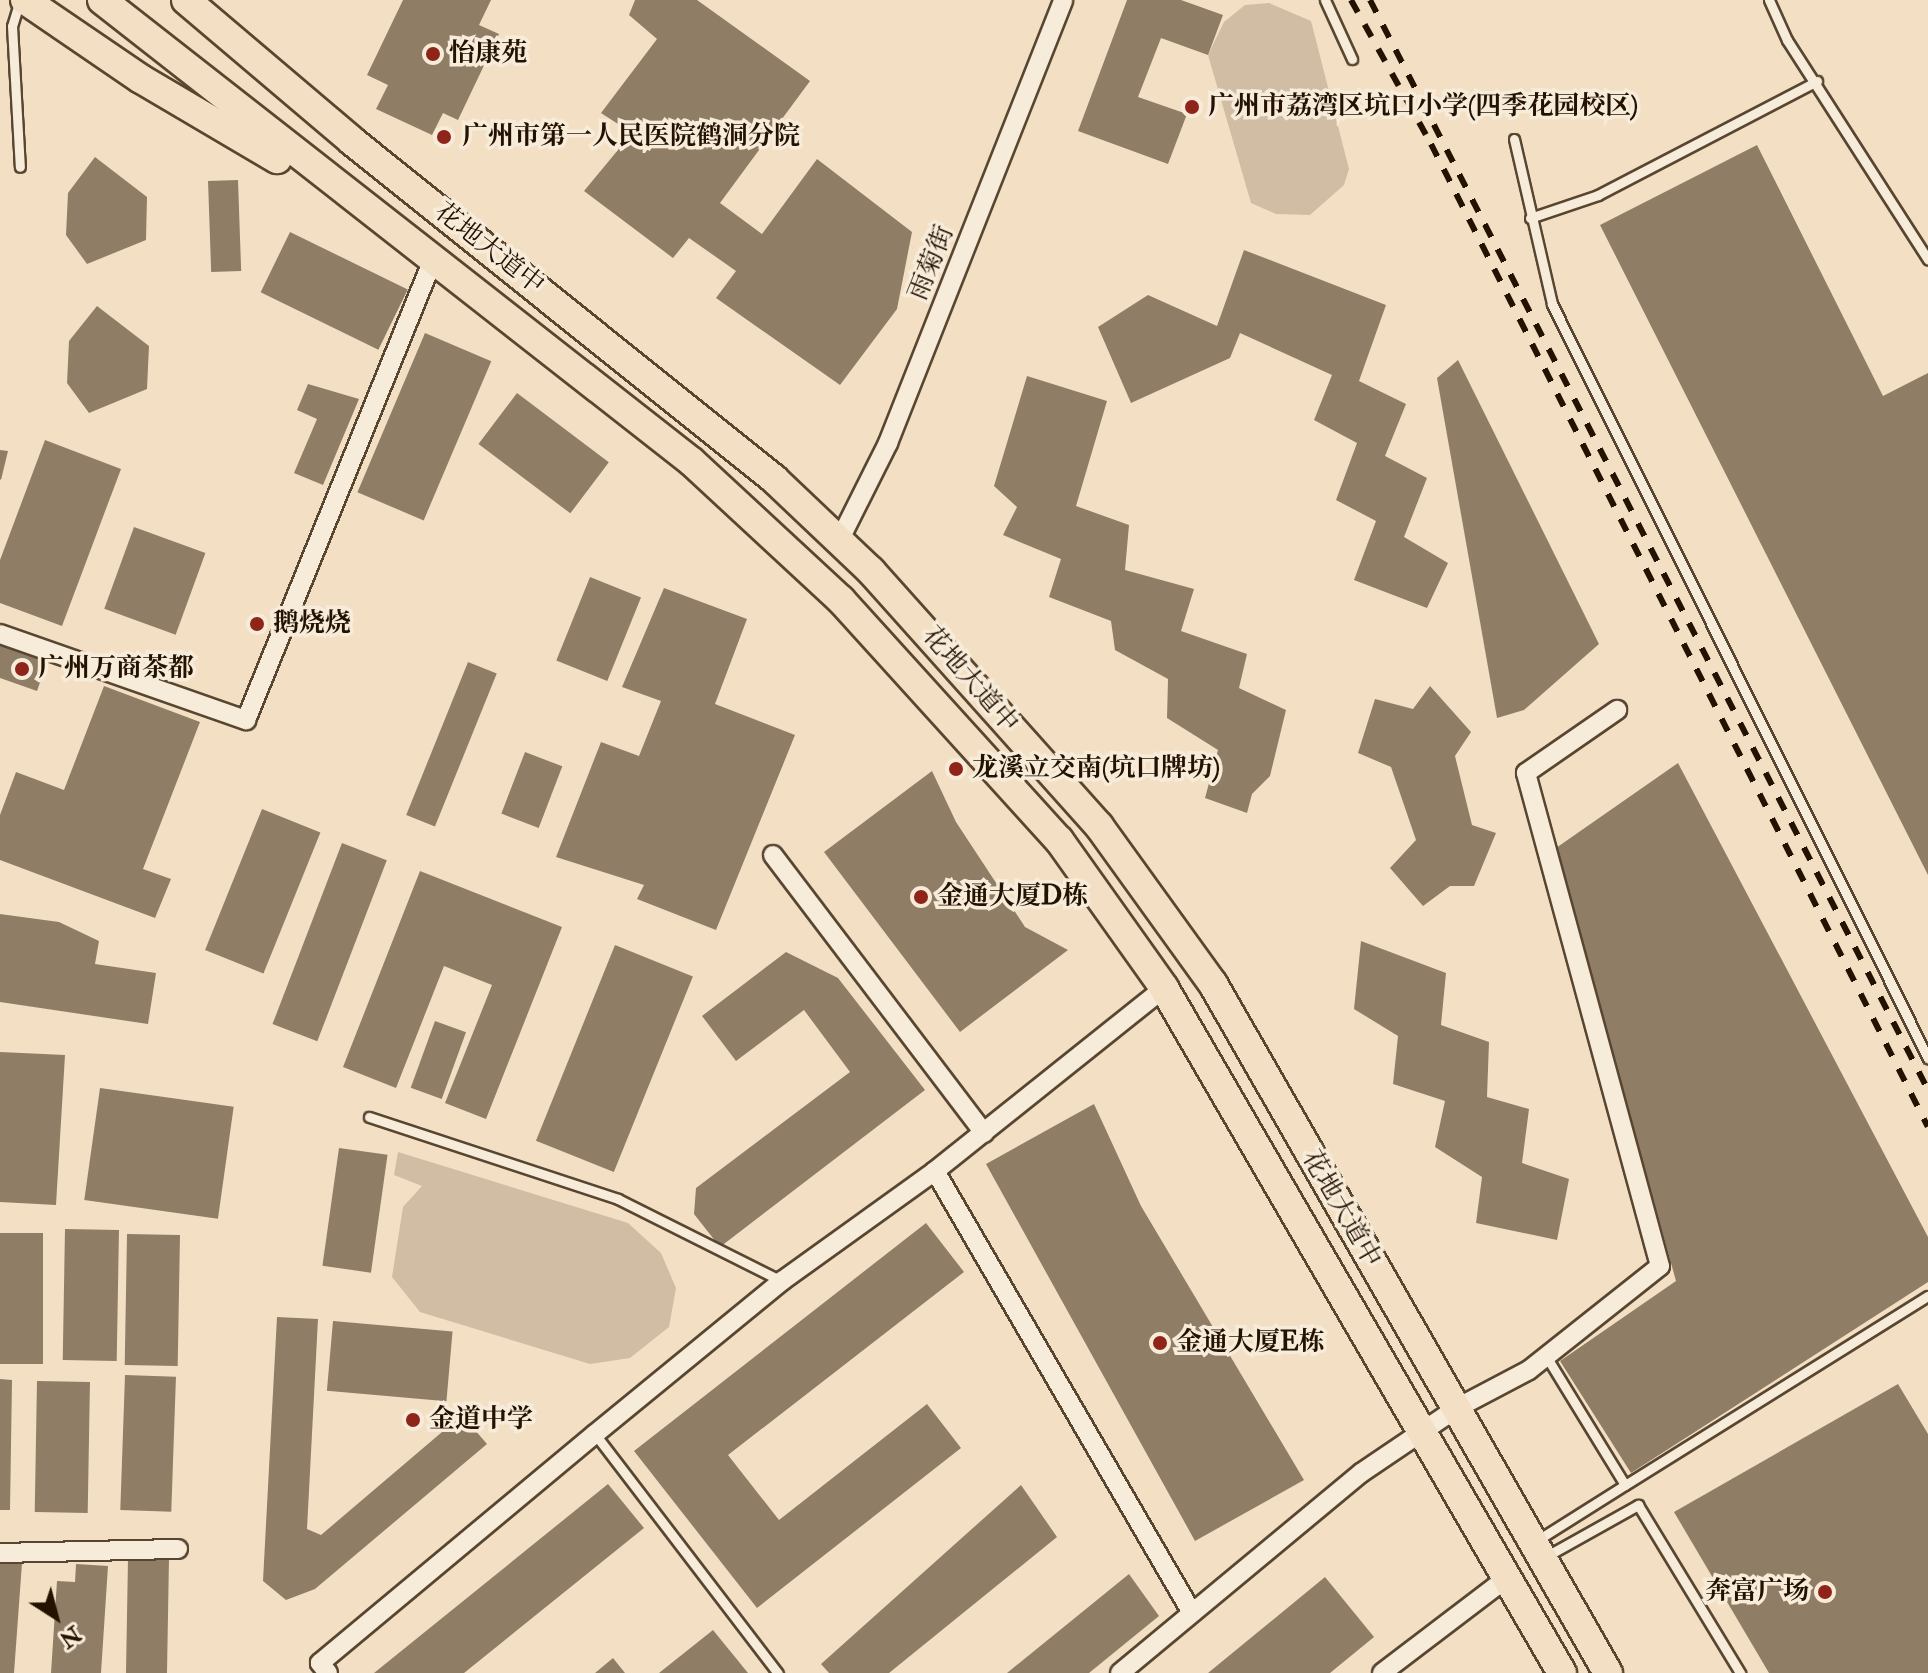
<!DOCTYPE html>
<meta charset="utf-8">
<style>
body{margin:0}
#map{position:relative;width:1928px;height:1673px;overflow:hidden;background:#f3e0c4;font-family:"IM FELL Double Pica","Noto Serif SC",serif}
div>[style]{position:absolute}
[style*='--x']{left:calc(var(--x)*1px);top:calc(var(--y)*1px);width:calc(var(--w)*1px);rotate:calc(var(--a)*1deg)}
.green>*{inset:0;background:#d0bda3}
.building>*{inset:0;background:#907d66;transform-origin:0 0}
.roads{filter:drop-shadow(2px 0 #584631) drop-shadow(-2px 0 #584631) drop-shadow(0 2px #584631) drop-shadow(0 -2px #584631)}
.service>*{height:9px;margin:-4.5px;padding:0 4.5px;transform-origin:4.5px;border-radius:4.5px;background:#f7ebd9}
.minor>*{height:18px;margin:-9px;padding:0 9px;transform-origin:9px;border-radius:9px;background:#f7ebd9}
.primary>*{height:28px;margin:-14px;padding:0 14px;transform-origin:14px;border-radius:14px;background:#f3e0c4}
.rail>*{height:6px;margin-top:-3px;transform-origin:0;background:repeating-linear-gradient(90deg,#241200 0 14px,transparent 0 28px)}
.dots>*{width:22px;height:22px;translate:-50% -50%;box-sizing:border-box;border:4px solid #f7ebd9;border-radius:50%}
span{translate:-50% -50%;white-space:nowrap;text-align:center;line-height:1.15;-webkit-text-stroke:7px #f7ebd9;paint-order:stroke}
.poi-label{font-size:26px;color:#241200;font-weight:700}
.left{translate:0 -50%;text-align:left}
.right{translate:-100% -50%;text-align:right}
.street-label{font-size:26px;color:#241200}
.north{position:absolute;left:16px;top:1577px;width:80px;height:80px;-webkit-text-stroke:6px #f7ebd9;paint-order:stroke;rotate:144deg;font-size:22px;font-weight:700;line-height:32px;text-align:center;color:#241200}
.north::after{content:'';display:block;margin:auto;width:28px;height:36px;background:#241200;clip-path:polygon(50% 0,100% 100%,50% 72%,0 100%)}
</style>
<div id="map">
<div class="green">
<i style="clip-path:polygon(1269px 3px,1311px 21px,1349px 169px,1344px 185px,1310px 215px,1276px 214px,1251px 203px,1208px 55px,1224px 22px,1245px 5px)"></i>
<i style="clip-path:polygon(398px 1152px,628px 1223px,661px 1253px,676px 1288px,669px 1327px,630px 1358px,590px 1364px,420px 1312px,392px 1277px,403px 1207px,422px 1186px,394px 1175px)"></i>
</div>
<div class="building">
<i style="clip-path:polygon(403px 0,491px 0,479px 25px,499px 34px,458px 120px,443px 113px,432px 135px,376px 109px,388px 85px,367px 75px)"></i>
<i style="clip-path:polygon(635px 0,697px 0,810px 81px,720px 203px,762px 234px,817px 159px,912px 232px,897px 309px,840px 385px,716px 298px,736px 271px,689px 238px,673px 258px,584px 191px,632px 133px,601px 113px,657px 39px,629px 15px)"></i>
<i style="clip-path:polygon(1127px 0,1181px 0,1223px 15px,1208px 55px,1161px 38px,1138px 97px,1187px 114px,1168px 164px,1078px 131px)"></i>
<i style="clip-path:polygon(1757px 145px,1883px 396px,1928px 373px,1928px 875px,1600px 225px)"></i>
<i style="clip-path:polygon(95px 157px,147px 197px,146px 240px,87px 264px,66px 235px,68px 193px)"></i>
<i style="left:238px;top:180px;width:91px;height:30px;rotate:88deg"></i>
<i style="left:290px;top:232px;width:131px;height:67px;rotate:26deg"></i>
<i style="clip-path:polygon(1244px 250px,1386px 305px,1359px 381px,1406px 404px,1385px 456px,1427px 478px,1404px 537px,1448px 563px,1427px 608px,1354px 580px,1376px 521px,1336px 500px,1357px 443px,1314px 420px,1332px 375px,1240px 333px,1230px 358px,1131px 403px,1098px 327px,1148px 295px,1217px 326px)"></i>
<i style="clip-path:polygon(97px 306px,149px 346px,147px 389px,89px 413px,67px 383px,69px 341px)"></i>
<i style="left:425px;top:333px;width:72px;height:173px;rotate:23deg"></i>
<i style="clip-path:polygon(1458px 360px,1599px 644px,1524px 710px,1497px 718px,1437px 378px)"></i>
<i style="clip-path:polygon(1027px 376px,1107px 401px,1076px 506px,1129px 525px,1125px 570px,1194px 589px,1181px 631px,1247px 654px,1239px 688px,1286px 710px,1270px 776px,1252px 794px,1247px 813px,1205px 798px,1218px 750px,1167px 718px,1168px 679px,1115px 650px,1111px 621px,1049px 597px,1061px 559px,1003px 535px,1017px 507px,994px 486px)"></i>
<i style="clip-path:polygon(308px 384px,359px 399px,323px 485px,294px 473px,317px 419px,297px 410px)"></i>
<i style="left:517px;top:393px;width:115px;height:64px;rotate:37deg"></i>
<i style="clip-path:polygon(45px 440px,121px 469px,62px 626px,0 603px,0 560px)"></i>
<i style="clip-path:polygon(0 450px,8px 451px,1px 480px,0 479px)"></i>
<i style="left:134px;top:527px;width:76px;height:87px;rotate:20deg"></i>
<i style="left:590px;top:577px;width:55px;height:90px;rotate:22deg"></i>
<i style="clip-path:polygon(664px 588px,747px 619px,715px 704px,795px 735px,716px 930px,637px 899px,644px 885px,556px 857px,601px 742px,639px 756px,661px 701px,622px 687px)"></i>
<i style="clip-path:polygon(0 642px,48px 659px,37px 691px,0 678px)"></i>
<i style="left:468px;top:662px;width:31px;height:165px;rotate:22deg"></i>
<i style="clip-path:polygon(104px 686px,200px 722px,143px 869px,171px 879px,155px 918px,0 860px,0 815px,16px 772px,64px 790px)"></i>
<i style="clip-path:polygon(1430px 686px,1471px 732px,1455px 756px,1472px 825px,1496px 833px,1474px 886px,1450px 886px,1423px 906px,1390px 868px,1416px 840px,1391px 767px,1358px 753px,1375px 699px,1413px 709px)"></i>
<i style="left:525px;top:752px;width:40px;height:66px;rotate:21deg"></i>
<i style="clip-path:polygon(1678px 763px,1928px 1237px,1928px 1282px,1631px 1473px,1560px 1361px,1676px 1281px,1556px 848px)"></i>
<i style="clip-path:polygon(932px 771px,956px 822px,1025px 927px,1068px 950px,960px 1032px,824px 852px)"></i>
<i style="left:262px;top:809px;width:63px;height:152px;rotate:22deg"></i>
<i style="left:342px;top:843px;width:48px;height:194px;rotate:21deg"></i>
<i style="clip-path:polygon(420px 871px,562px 927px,486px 1119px,445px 1103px,492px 985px,444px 966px,396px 1088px,343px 1067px)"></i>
<i style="clip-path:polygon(0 914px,59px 922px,99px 941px,95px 964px,156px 973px,148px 1024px,0 1002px)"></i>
<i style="clip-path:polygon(1361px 941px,1446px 973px,1441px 1025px,1489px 1042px,1487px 1097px,1529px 1109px,1522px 1163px,1569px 1179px,1557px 1240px,1476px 1223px,1482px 1177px,1435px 1147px,1445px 1101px,1393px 1084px,1398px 1036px,1354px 1009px)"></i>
<i style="left:615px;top:945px;width:84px;height:211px;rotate:22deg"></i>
<i style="clip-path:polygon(786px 952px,838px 978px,925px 1090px,720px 1247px,694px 1214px,696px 1188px,850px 1072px,804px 1010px,736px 1061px,702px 1016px)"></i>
<i style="left:435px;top:1021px;width:33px;height:71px;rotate:20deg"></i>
<i style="clip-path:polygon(0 1052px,65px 1055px,56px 1205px,0 1202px)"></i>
<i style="left:100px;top:1088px;width:135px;height:113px;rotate:8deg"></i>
<i style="clip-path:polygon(1094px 1104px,1141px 1206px,1304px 1480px,1195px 1541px,986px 1164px)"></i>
<i style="left:339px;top:1148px;width:49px;height:119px;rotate:8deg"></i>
<i style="clip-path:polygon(926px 1223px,964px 1272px,728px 1455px,779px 1520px,927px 1404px,961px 1448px,757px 1608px,634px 1451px)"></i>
<i style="left:65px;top:1229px;width:54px;height:131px;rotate:1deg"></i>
<i style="left:0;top:1233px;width:43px;height:131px"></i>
<i style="left:127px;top:1234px;width:53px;height:131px;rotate:1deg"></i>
<i style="clip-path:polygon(277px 1317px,318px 1319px,307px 1529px,321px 1535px,462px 1415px,487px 1444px,315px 1589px,286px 1600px,263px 1581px)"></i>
<i style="left:333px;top:1321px;width:120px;height:70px;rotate:5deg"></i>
<i style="left:125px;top:1375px;width:51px;height:135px;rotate:2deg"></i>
<i style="clip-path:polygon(0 1379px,12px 1380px,10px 1510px,0 1510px)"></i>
<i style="left:37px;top:1381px;width:53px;height:131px;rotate:1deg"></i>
<i style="clip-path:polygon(1898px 1384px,1928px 1434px,1928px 1673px,1769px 1673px,1674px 1512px)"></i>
<i style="clip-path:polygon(608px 1484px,644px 1528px,464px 1673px,374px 1673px)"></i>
<i style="clip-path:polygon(1021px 1485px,1057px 1537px,889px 1673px,829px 1673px,821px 1664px)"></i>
<i style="left:128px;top:1558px;width:41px;height:115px;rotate:1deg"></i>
<i style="clip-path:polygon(0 1562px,22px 1563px,14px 1673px,0 1673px)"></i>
<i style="clip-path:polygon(76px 1564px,108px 1566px,101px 1673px,51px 1673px,57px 1581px,75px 1582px)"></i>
<i style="clip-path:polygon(1129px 1574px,1159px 1616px,1089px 1673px,1007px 1673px)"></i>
<i style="clip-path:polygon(1325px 1577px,1374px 1637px,1330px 1673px,1208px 1673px)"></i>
<i style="clip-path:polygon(713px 1630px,748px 1673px,659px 1673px)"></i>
<i style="clip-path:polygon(613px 1658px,625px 1673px,595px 1673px)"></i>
</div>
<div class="roads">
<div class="service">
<i style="--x:20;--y:0;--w:27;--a:107"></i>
<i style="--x:12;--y:26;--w:141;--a:86.8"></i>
<i style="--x:1325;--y:0;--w:65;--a:65.4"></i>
<i style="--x:1769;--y:0;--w:44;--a:65.8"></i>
<i style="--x:1787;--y:40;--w:261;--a:57.3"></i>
<i style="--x:1514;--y:139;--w:169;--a:77"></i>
<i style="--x:1552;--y:304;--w:843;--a:63.5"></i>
<i style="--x:1530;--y:218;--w:72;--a:-18.7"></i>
<i style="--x:1598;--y:195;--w:247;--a:-27.5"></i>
<i style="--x:369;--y:1117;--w:262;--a:18.2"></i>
<i style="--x:618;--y:1199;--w:183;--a:26.6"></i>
<i style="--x:1546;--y:1356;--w:151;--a:58.5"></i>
<i style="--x:1625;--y:1485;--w:357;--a:-32"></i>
<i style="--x:595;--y:1434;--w:301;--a:52.6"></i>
<i style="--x:1536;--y:1541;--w:105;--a:-32.2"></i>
<i style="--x:1545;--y:1557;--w:107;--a:-29.2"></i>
<i style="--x:1638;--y:1505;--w:197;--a:58.7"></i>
</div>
<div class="minor">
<i style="--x:839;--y:541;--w:110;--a:-63.4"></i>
<i style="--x:888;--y:443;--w:476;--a:-68.4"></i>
<i style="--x:0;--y:634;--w:261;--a:19.3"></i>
<i style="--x:246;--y:720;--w:495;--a:-67.9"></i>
<i style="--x:773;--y:855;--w:349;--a:52.8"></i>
<i style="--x:935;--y:1171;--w:511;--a:59.82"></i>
<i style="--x:0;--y:1553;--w:178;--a:-1.3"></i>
<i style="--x:328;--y:1673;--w:13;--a:-129"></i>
<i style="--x:320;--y:1663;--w:358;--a:-39.8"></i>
<i style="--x:595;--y:1434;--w:242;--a:-39.3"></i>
<i style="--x:782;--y:1281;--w:188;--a:-35.7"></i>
<i style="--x:935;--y:1171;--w:293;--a:-38.6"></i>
<i style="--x:1120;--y:1673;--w:313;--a:-39.7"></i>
<i style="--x:1361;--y:1473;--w:116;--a:-34.1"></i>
<i style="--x:1457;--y:1408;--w:81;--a:-27.8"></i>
<i style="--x:1529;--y:1370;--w:167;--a:-38.4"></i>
<i style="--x:1660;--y:1266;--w:511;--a:-105.21"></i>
<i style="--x:1526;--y:773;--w:111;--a:-34.7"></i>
<i style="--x:1382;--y:1673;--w:158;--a:-37.3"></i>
</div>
<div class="primary">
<i style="--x:25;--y:0;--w:140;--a:34.3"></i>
<i style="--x:141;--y:79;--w:158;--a:30.5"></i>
<i style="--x:102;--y:0;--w:749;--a:38.06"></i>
<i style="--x:692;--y:462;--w:203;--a:42.8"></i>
<i style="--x:841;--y:600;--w:324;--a:47.8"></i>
<i style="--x:1059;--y:840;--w:181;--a:54.6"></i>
<i style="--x:1164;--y:988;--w:792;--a:59.84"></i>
<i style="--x:186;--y:0;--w:218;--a:40.3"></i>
<i style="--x:352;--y:141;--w:541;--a:38.69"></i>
<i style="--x:774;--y:479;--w:134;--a:43.5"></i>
<i style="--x:871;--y:571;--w:342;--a:48.2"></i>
<i style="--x:1099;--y:826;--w:195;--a:54.2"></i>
<i style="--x:1213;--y:984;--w:794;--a:60.17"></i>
</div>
</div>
<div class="rail">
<i style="--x:1351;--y:0;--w:165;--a:60.9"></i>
<i style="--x:1431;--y:144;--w:1101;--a:63.18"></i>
<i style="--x:1370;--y:0;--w:1225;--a:62.89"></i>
</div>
<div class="dots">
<i style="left:433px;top:54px;background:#8f2418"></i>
<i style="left:1192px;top:107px;background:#8f2418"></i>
<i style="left:444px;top:137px;background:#8f2418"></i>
<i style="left:257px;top:624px;background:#8f2418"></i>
<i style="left:22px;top:669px;background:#8f2418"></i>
<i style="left:956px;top:769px;background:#8f2418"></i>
<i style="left:921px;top:897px;background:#8f2418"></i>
<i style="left:1160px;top:1343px;background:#8f2418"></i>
<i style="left:413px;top:1420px;background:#8f2418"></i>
<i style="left:1825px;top:1592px;background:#8f2418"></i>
</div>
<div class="poi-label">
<span class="left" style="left:449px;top:54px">怡康苑</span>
<span class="left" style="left:1208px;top:107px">广州市荔湾区坑口小学(四季花园校区)</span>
<span class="left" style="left:462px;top:137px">广州市第一人民医院鹤洞分院</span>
<span class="left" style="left:273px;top:624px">鹅烧烧</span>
<span class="left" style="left:38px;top:669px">广州万商茶都</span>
<span class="left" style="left:972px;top:769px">龙溪立交南(坑口牌坊)</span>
<span class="left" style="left:937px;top:897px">金通大厦D栋</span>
<span class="left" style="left:1176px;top:1343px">金通大厦E栋</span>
<span class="left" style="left:429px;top:1420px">金道中学</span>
<span class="right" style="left:1809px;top:1592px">奔富广场</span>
</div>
<div class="street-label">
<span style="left:489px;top:249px;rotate:38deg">花地大道中</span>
<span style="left:932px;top:263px;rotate:-68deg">雨菊街</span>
<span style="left:970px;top:680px;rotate:49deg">花地大道中</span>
<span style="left:1341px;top:1209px;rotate:60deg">花地大道中</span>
</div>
<div class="north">N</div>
</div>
